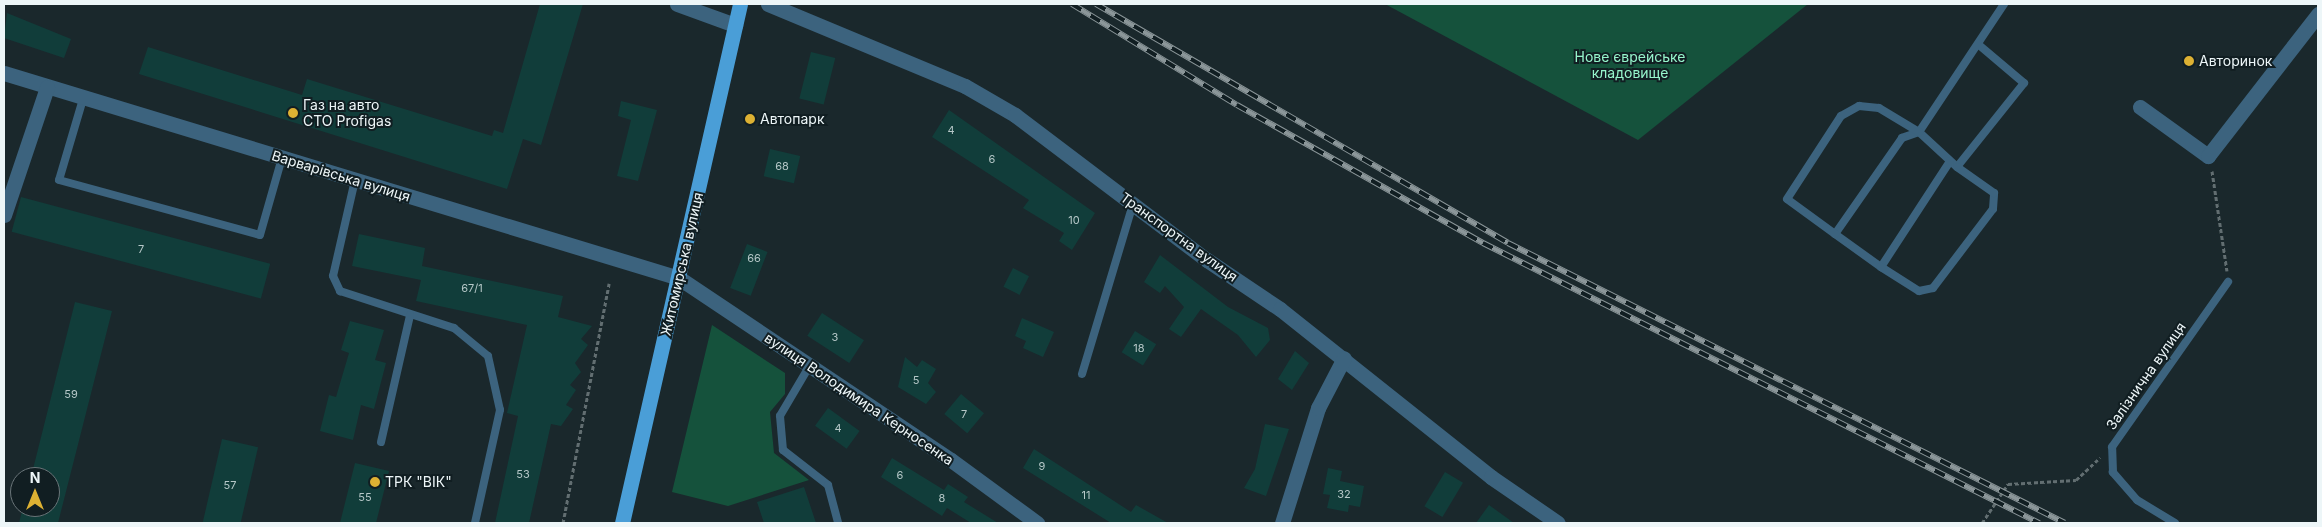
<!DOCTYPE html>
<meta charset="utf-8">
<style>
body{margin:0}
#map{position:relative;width:2322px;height:527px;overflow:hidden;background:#1a282c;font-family:Inter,sans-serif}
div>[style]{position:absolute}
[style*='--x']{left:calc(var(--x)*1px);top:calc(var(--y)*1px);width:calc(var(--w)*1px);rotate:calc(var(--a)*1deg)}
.green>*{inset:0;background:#15523c}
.building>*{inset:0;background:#113d3a;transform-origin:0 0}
.path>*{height:3px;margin-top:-1.5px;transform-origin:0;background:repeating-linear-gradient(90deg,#626e71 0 4px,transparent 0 6.5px)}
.lane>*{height:8px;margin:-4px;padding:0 4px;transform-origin:4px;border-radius:4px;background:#3c637e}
.street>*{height:15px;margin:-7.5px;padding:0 7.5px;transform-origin:7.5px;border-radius:7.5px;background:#3c637e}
.primary>*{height:15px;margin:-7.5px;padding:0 7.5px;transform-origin:7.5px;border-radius:7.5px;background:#4a9ed7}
.rail>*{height:5.5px;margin-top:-2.75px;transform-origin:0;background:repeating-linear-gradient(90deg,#111e22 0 11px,#8b9699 0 22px);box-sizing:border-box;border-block:1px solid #8b9699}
.dots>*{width:14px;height:14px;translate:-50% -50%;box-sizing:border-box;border:2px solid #111e22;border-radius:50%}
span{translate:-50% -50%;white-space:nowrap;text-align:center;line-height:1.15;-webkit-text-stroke:4px #111e22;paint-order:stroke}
.number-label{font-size:11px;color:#b6c8c8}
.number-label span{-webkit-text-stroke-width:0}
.park-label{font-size:14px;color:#96f5cc}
.poi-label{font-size:14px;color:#edf6f8}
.left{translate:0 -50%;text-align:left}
.street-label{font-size:14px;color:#edf6f8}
.frame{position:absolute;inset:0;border:5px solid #edf6f8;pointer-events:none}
.north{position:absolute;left:10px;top:467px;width:50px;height:50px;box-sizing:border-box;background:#111e22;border:1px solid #697478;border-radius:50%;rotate:0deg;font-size:14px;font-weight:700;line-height:20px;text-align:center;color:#edf6f8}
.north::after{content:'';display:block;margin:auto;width:18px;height:22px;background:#ddb133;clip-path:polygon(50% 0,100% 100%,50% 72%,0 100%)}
</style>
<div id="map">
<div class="green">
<i style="clip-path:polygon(1385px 4px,1808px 4px,1638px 140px)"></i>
<i style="clip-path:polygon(712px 325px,785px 373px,785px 394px,770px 412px,774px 453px,809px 480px,728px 506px,672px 492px)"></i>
</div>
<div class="building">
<i style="clip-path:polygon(540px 4px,583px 4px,541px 145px,523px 139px,507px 189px,139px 74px,148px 47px,302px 95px,307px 79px,492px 136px,494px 130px,503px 133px)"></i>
<i style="clip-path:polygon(7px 13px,71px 39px,64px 58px,4px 38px)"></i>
<i style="left:811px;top:52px;width:25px;height:48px;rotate:14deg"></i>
<i style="clip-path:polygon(621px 101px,657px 110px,638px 181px,617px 176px,631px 120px,618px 116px)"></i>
<i style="clip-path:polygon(949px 110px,1095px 213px,1072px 250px,1059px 241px,1064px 233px,1023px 208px,1029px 200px,932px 137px)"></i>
<i style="left:770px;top:149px;width:31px;height:28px;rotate:13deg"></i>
<i style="left:21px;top:197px;width:258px;height:36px;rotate:15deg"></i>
<i style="clip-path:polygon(359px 234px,425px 248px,422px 266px,563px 296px,558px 317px,592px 326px,581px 339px,588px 345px,575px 363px,581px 372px,570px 385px,576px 390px,566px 405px,573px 409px,561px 426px,551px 424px,529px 523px,495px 523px,518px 416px,507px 413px,527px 325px,416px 301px,421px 280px,352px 266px)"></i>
<i style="left:747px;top:244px;width:22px;height:47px;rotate:21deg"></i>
<i style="clip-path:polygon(1160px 255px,1228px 307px,1268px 328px,1270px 340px,1256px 357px,1238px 335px,1201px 309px,1181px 337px,1169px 329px,1184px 307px,1165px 286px,1160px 293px,1144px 282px)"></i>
<i style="left:1013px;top:268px;width:18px;height:21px;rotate:27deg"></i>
<i style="clip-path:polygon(75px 302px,112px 311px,58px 523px,19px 523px,23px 507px,50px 507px,50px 477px,31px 477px)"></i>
<i style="left:822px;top:313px;width:50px;height:27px;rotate:33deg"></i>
<i style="clip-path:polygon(1022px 318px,1054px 332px,1043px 357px,1023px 348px,1026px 341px,1015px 336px)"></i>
<i style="clip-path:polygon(350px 321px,384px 330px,375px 360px,386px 363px,374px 409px,361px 405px,353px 440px,320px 431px,329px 395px,336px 397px,349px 353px,341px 350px)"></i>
<i style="left:1135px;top:331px;width:25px;height:25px;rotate:32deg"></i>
<i style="clip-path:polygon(1295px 351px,1309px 363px,1292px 390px,1278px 379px)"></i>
<i style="clip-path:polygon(905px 357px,917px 367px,922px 360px,936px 369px,928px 383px,936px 392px,926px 404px,898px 387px)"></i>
<i style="left:961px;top:394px;width:30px;height:26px;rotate:40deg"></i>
<i style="left:828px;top:408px;width:39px;height:22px;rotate:36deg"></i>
<i style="clip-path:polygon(1265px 424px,1289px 429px,1266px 496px,1244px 488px,1255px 469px)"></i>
<i style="left:222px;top:439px;width:37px;height:86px;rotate:13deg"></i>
<i style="clip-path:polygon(1034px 449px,1131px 512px,1136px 505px,1168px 523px,1111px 523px,1023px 468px)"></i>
<i style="clip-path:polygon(892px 458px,944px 490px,948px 484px,968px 497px,964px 502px,998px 523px,971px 523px,947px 508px,942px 516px,881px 477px)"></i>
<i style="clip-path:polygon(355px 463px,389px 471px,376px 523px,340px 523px)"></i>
<i style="clip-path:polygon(1328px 468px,1342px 471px,1340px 481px,1364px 486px,1360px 507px,1349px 505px,1348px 512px,1327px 508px,1330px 495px,1323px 494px)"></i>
<i style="left:1445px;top:472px;width:21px;height:40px;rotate:31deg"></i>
<i style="clip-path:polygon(804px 487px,816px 523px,764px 523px,757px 502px)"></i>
<i style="clip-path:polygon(1489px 505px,1514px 523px,1476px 523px)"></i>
</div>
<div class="path">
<i style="--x:2212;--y:171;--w:101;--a:81.5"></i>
<i style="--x:563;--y:523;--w:244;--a:-79.1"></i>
<i style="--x:1982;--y:523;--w:47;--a:-56.3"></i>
<i style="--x:2008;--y:484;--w:68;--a:-3.4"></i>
<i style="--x:2076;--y:480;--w:33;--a:-43"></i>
</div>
<div class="lane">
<i style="--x:1979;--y:45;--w:59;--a:40.2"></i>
<i style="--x:2024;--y:83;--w:107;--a:128.6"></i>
<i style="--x:1957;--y:167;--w:52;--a:-137.4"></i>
<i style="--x:1919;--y:132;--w:154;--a:-56.4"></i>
<i style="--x:83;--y:99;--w:84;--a:106.5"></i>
<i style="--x:59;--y:180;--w:208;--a:15.3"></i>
<i style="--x:260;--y:235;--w:80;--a:-74.1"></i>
<i style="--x:1919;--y:132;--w:18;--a:161"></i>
<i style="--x:1902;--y:138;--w:117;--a:124.9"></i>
<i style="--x:1835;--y:234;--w:57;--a:35.7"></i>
<i style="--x:1881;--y:267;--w:126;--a:-56.9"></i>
<i style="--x:355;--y:180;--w:98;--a:102.9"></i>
<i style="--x:333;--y:276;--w:17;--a:65"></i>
<i style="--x:340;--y:291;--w:120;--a:18"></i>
<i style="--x:454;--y:328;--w:44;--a:39.5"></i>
<i style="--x:488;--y:356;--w:55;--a:77.5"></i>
<i style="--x:500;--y:410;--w:116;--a:102.5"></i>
<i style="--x:1835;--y:234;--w:59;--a:-143.9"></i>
<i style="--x:1787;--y:199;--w:99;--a:-57"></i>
<i style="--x:1841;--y:116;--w:21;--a:-29"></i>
<i style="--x:1859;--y:106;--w:20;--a:6"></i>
<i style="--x:1879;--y:108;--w:47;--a:31"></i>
<i style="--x:1881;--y:267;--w:45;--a:32.3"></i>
<i style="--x:1919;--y:291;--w:14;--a:-12"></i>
<i style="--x:1933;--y:288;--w:99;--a:-52.8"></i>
<i style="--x:1993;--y:209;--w:16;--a:-86"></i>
<i style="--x:1994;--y:193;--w:45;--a:-144.9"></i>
<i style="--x:810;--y:365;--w:59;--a:120.5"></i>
<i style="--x:780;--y:416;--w:34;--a:85"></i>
<i style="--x:783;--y:450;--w:57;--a:37.9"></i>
<i style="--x:828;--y:485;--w:39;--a:75"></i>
<i style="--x:1082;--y:374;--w:177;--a:-73.3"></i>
<i style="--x:381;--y:442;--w:130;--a:-77.1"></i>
<i style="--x:2175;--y:523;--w:44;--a:-148.8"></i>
<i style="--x:2137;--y:500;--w:37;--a:-131"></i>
<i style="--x:2113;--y:472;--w:25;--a:-92"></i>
<i style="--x:2112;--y:447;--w:202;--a:-54.9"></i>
</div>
<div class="street">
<i style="--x:677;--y:4;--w:62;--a:19.9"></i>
<i style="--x:768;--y:4;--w:213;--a:22.6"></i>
<i style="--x:965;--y:86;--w:58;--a:30.1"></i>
<i style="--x:1015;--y:115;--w:241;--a:37.1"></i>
<i style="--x:1207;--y:260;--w:88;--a:33.9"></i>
<i style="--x:1280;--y:309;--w:270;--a:38.5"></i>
<i style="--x:1491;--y:477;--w:81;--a:34.5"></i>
<i style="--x:4;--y:73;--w:705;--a:16.89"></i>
<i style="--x:679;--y:278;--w:327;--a:33.8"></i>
<i style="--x:951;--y:460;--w:107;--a:36.2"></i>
<i style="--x:2140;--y:107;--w:84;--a:35.8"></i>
<i style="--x:2208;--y:156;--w:180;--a:-52.2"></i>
<i style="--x:4;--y:215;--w:135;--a:-71.4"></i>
<i style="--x:1282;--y:523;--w:121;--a:-72.6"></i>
<i style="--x:1318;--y:408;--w:56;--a:-62.5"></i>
</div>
<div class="primary">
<i style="--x:622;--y:523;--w:532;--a:-77.19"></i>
</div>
<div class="rail">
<i style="--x:1072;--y:4;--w:193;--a:31.5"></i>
<i style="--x:1237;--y:105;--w:282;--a:29.3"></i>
<i style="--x:1483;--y:243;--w:623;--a:26.73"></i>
<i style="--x:1096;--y:4;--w:476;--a:30.1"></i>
<i style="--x:1508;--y:243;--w:623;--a:26.69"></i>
</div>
<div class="dots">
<i style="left:2189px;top:61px;background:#ddb133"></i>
<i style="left:293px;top:113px;background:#ddb133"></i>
<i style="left:750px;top:119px;background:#ddb133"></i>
<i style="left:375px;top:482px;background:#ddb133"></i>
</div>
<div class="number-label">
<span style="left:951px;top:130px">4</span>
<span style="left:992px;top:159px">6</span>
<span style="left:782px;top:166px">68</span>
<span style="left:1074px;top:220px">10</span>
<span style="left:141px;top:249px">7</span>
<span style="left:754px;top:258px">66</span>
<span style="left:472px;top:288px">67/1</span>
<span style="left:835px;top:337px">3</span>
<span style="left:1139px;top:348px">18</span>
<span style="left:916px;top:380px">5</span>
<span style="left:71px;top:394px">59</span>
<span style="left:964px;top:414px">7</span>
<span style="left:838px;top:428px">4</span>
<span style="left:1042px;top:466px">9</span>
<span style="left:523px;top:474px">53</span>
<span style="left:900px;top:475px">6</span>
<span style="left:230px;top:485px">57</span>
<span style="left:1344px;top:494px">32</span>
<span style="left:1086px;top:495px">11</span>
<span style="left:365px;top:497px">55</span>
<span style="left:942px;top:498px">8</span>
</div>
<div class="park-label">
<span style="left:1630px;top:65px">Нове єврейське<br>кладовище</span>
</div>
<div class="poi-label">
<span class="left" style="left:2199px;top:61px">Авторинок</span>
<span class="left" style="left:303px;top:113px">Газ на авто<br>СТО Profigas</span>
<span class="left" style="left:760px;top:119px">Автопарк</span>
<span class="left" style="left:385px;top:482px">ТРК "ВІК"</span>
</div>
<div class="street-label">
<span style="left:341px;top:176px;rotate:17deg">Варварівська вулиця</span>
<span style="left:1179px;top:237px;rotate:36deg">Транспортна вулиця</span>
<span style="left:682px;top:264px;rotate:-77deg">Житомирська вулиця</span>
<span style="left:2146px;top:376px;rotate:-55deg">Залізнична вулиця</span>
<span style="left:859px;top:399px;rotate:34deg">вулиця Володимира Керносенка</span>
</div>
<div class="frame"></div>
<div class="north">N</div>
</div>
